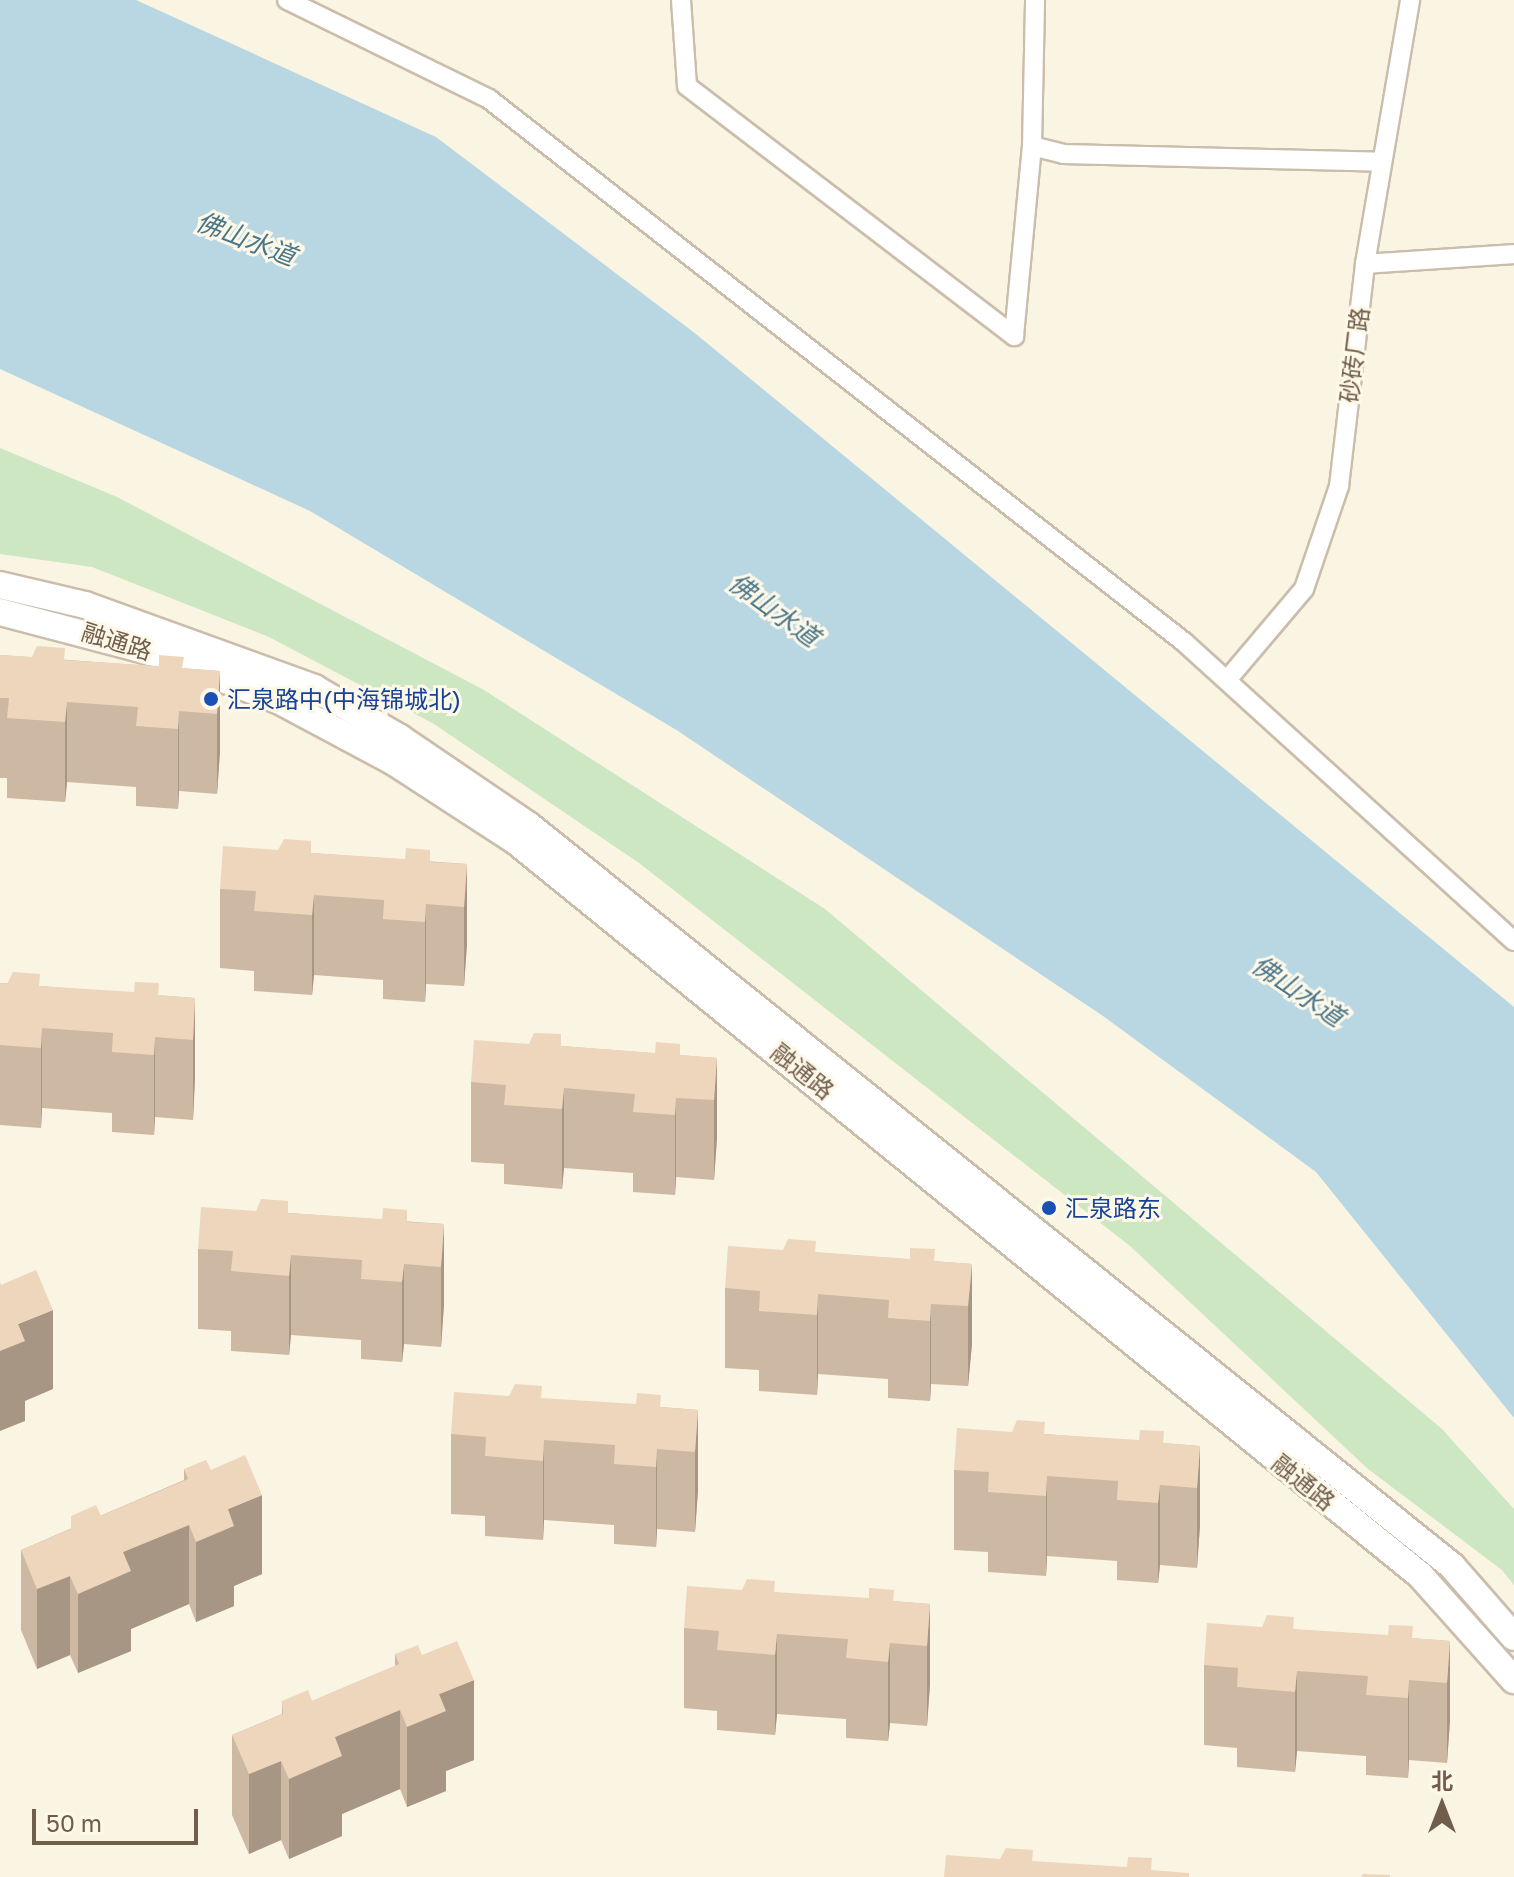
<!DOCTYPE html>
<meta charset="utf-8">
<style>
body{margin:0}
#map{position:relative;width:1514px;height:1877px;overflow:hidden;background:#faf4e3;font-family:"Golos Text","Noto Sans SC",sans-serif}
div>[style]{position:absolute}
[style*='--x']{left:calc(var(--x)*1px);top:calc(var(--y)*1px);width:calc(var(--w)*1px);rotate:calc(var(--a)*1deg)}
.green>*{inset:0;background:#cde7c3}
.water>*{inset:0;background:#b9d7e2}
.roads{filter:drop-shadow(2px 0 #cbbdab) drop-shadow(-2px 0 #cbbdab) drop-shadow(0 2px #cbbdab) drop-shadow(0 -2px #cbbdab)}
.minor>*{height:18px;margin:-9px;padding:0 9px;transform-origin:9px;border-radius:9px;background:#fff}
.secondary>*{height:26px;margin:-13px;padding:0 13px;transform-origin:13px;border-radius:13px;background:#fff}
.wall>*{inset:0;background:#cdb8a3}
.shaded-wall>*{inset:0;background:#a79684}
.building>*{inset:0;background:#eed6bd}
.dots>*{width:22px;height:22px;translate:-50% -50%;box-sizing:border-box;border:4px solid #fef8e9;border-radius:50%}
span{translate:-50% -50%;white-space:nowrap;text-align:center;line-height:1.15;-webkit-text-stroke:6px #fef8e9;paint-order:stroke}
.street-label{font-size:24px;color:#715d4b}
.transit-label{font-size:24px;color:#164399}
.left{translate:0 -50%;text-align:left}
.water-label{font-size:26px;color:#4a778a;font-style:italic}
.north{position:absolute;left:1402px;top:1765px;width:80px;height:80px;-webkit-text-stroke:6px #fef8e9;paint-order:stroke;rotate:0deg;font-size:22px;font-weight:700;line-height:32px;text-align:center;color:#715d4b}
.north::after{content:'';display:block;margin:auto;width:28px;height:36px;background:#715d4b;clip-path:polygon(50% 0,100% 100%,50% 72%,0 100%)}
.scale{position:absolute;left:32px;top:1809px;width:166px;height:36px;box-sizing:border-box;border:4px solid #715d4b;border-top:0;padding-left:10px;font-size:24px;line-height:28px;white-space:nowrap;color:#715d4b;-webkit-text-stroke:6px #fef8e9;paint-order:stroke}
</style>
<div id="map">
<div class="green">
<i style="clip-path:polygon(0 448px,117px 497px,484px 690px,825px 909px,1442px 1429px,1514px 1509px,1514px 1585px,1502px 1570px,1368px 1469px,1130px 1246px,639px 863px,434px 724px,269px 637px,92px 567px,0 554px)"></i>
</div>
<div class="water">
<i style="clip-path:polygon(0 0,136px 0,436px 137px,696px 334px,1514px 1007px,1514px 1418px,1316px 1172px,1103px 1016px,678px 731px,310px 511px,0 369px)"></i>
</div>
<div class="roads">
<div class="minor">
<i style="--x:287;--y:0;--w:225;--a:26.1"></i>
<i style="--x:489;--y:99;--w:882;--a:38"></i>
<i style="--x:1184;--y:642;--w:445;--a:42.2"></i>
<i style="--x:681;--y:0;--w:86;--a:86"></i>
<i style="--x:687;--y:86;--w:412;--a:37.4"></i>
<i style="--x:1032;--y:146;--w:32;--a:14"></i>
<i style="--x:1063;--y:154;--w:319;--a:1.4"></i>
<i style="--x:1365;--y:264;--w:149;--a:-3.8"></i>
<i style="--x:1014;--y:336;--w:191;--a:-84.6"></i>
<i style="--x:1032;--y:146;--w:146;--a:-88.8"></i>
<i style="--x:1227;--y:680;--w:119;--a:-49.8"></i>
<i style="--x:1304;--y:589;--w:109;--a:-71.2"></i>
<i style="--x:1339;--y:486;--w:224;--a:-83.3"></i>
<i style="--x:1365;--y:264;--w:268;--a:-80.3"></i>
</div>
<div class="secondary">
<i style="--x:0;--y:585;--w:87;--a:13.2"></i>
<i style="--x:85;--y:605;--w:244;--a:19.9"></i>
<i style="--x:314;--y:688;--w:99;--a:30.2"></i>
<i style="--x:400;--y:738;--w:155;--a:34.2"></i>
<i style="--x:528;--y:825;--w:1184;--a:38.73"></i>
<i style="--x:1452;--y:1566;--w:94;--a:48.9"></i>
<i style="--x:0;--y:612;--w:157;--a:14.7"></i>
<i style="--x:152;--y:652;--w:135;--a:20.9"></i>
<i style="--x:278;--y:700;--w:132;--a:28.1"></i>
<i style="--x:394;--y:762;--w:147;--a:33"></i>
<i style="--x:517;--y:842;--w:1163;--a:39.07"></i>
<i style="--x:1420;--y:1575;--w:141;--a:48.2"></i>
</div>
</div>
<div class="wall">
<i style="clip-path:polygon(0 655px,220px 671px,220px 751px,217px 794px,179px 791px,178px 809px,136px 806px,136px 787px,67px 782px,65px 802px,7px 798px,7px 778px,0 778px)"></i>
<i style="clip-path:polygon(311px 853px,467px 864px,467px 944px,464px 986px,426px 984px,425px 1002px,383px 999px,383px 980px,314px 975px,312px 995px,254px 991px,254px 971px,220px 968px,220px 889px)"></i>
<i style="clip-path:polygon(0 983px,195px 998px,195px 1077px,193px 1120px,155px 1117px,154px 1135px,112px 1132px,112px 1113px,42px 1108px,41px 1128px,0 1125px)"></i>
<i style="clip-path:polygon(561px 1046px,717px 1058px,717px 1138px,714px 1180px,676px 1177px,675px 1195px,633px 1192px,633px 1173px,564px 1168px,562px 1189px,504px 1184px,504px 1164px,471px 1162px,471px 1082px)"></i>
<i style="clip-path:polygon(288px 1213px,444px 1224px,444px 1304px,441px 1347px,404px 1344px,402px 1362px,361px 1359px,361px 1340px,291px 1335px,289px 1355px,231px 1351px,231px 1331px,198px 1329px,198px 1249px)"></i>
<i style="clip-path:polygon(783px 1250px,972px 1264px,972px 1344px,968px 1386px,931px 1384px,930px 1401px,888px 1398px,888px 1379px,818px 1374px,817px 1395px,759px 1391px,759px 1370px,725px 1368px,725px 1288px)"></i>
<i style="clip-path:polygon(661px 1407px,698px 1410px,698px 1490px,695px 1532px,657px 1529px,656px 1547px,614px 1544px,614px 1525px,544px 1520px,543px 1540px,485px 1536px,485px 1516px,451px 1514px,451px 1434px)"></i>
<i style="clip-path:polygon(1045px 1434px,1200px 1446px,1200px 1525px,1197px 1568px,1160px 1565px,1158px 1583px,1117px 1580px,1117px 1561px,1047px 1556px,1046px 1576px,988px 1572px,988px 1552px,954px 1550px,954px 1470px)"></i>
<i style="clip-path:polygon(184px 1469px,262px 1574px,234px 1586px,234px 1606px,196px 1622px,189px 1604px,131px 1629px,131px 1651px,78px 1673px,70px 1655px,37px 1669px,21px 1630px,21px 1550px,184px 1480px)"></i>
<i style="clip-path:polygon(742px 1590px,930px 1604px,930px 1684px,927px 1726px,890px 1723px,888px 1741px,846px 1738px,846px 1719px,777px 1714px,775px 1735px,717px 1730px,717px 1711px,684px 1708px,684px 1628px)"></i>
<i style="clip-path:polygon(1262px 1627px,1450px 1641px,1450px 1720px,1447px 1763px,1409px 1760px,1408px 1778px,1366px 1775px,1366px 1756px,1297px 1751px,1295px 1772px,1237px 1767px,1237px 1748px,1204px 1745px,1204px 1665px)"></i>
<i style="clip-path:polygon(395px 1654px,474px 1760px,446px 1771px,446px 1791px,407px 1807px,400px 1789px,342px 1814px,342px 1836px,289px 1859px,281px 1840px,249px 1854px,232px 1815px,232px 1735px,282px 1714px,282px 1701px,312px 1701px,395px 1666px)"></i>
</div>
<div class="shaded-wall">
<i style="clip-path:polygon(220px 671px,220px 751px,217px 794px,217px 714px)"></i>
<i style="clip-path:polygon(67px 702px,67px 782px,65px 802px,65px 722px)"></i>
<i style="clip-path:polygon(179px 711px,179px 791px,178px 809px,178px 729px)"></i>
<i style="clip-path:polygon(467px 864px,467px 944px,464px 986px,464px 907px)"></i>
<i style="clip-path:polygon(314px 895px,314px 975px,312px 995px,312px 915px)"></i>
<i style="clip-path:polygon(426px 904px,426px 984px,425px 1002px,425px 922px)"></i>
<i style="clip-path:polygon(195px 998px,195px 1077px,193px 1120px,193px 1040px)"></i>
<i style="clip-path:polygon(42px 1028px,42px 1108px,41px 1128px,41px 1048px)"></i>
<i style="clip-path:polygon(155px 1037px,155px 1117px,154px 1135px,154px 1055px)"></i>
<i style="clip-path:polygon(717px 1058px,717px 1138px,714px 1180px,714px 1100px)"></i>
<i style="clip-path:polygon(564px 1088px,564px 1168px,562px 1189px,562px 1109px)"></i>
<i style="clip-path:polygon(676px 1098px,676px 1177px,675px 1195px,675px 1115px)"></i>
<i style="clip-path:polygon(444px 1224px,444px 1304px,441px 1347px,441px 1267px)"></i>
<i style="clip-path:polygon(291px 1255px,291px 1335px,289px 1355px,289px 1276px)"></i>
<i style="clip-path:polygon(404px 1264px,404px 1344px,402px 1362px,402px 1282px)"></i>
<i style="clip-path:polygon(972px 1264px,972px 1344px,968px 1386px,968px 1306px)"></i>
<i style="clip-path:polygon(818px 1294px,818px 1374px,817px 1395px,817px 1315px)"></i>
<i style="clip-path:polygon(931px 1304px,931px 1384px,930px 1401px,930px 1321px)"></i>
<i style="clip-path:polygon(53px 1310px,53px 1389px,25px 1401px,25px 1421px,0 1431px,0 1351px,18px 1324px)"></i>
<i style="clip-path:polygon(698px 1410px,698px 1490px,695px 1532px,695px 1452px)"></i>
<i style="clip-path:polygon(544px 1440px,544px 1520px,543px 1540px,543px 1461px)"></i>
<i style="clip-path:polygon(1200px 1446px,1200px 1525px,1197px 1568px,1197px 1488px)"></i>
<i style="clip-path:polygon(657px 1449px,657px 1529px,656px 1547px,656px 1467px)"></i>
<i style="clip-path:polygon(1047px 1476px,1047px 1556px,1046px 1576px,1046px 1496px)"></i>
<i style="clip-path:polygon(1160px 1485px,1160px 1565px,1158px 1583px,1158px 1503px)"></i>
<i style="clip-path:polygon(262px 1495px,262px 1574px,234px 1586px,234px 1606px,196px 1622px,196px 1542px,228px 1509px)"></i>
<i style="clip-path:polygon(189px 1525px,189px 1604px,131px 1629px,131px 1651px,78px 1673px,78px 1594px,123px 1552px)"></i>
<i style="clip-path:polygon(70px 1576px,70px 1655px,37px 1669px,37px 1589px)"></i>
<i style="clip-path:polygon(930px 1604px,930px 1684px,927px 1726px,927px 1646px)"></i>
<i style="clip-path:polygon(777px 1634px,777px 1714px,775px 1735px,775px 1655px)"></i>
<i style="clip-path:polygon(1450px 1641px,1450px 1720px,1447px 1763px,1447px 1683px)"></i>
<i style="clip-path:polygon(890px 1643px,890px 1723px,888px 1741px,888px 1662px)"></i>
<i style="clip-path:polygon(1297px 1671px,1297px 1751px,1295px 1772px,1295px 1692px)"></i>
<i style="clip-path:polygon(474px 1680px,474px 1760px,446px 1771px,446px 1791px,407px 1807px,407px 1727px,439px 1694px)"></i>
<i style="clip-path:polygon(1409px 1680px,1409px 1760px,1408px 1778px,1408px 1698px)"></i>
<i style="clip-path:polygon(400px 1710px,400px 1789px,342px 1814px,342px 1836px,289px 1859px,289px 1779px,335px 1737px)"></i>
<i style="clip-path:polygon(281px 1761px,281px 1840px,249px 1854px,249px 1774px)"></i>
</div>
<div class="building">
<i style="clip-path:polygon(37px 646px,65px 648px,64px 660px,159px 666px,159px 655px,184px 657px,182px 668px,220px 671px,217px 714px,179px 711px,178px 729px,136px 726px,138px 707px,67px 702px,65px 722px,7px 718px,9px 698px,0 698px,0 655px,32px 657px)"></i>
<i style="clip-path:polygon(284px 839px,311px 841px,311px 853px,405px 859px,406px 848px,430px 850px,430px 862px,467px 864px,464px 907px,426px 904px,425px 922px,383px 919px,384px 900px,314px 895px,312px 915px,254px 911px,256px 891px,220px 889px,223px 846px,278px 850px)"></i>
<i style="clip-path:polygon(13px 972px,40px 974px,39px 986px,134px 992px,135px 982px,159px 983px,158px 995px,195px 998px,193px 1040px,155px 1037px,154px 1055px,112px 1052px,113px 1033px,42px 1028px,41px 1048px,0 1045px,0 983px,7px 984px)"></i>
<i style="clip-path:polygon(534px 1033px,561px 1034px,561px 1046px,655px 1053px,656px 1042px,680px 1044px,680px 1055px,717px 1058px,714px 1100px,676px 1098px,675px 1115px,633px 1112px,635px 1094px,564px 1088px,562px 1109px,504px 1105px,506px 1085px,471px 1082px,474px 1040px,529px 1044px)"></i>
<i style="clip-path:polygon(261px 1199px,288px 1201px,288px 1213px,382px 1219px,383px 1208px,407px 1210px,407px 1222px,444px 1224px,441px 1267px,404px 1264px,402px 1282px,361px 1279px,362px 1260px,291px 1255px,289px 1276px,231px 1271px,233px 1251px,198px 1249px,201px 1207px,256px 1211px)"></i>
<i style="clip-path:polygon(788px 1239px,816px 1241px,815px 1252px,910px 1259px,910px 1248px,935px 1249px,934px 1261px,972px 1264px,968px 1306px,931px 1304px,930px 1321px,888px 1318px,889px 1300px,818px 1294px,817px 1315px,759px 1311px,760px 1291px,725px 1288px,728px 1246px,783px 1250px)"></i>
<i style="clip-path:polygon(36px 1270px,53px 1310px,18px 1324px,25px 1341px,0 1351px,0 1282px,1px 1285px)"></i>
<i style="clip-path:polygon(515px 1384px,542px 1386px,541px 1398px,636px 1404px,637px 1393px,661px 1395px,660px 1407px,698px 1410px,695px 1452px,657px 1449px,656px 1467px,614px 1464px,615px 1445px,544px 1440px,543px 1461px,485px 1456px,486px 1437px,451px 1434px,454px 1392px,509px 1396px)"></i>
<i style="clip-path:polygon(1017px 1420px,1045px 1422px,1044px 1434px,1139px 1440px,1140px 1430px,1164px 1431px,1163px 1443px,1200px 1446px,1197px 1488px,1160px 1485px,1158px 1503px,1117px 1500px,1118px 1481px,1047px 1476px,1046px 1496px,988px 1492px,989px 1472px,954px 1470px,957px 1428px,1012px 1432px)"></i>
<i style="clip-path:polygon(245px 1455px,262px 1495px,228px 1509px,234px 1526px,196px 1542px,189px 1525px,123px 1552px,131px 1571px,78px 1594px,70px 1576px,37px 1589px,21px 1550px,71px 1529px,71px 1516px,96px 1505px,101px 1516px,188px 1479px,184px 1469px,206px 1460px,211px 1470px)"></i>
<i style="clip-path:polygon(747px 1579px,775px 1581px,774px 1592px,869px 1598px,869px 1588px,894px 1590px,893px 1601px,930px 1604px,927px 1646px,890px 1643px,888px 1662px,846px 1658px,848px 1639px,777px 1634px,775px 1655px,717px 1650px,719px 1631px,684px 1628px,687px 1586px,742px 1590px)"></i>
<i style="clip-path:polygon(1267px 1615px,1294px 1617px,1293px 1629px,1388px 1635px,1389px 1625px,1413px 1626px,1412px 1638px,1450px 1641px,1447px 1683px,1409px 1680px,1408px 1698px,1366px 1695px,1368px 1676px,1297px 1671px,1295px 1692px,1237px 1687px,1238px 1668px,1204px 1665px,1207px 1623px,1262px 1627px)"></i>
<i style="clip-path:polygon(457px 1641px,474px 1680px,439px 1694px,446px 1711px,407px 1727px,400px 1710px,335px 1737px,342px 1756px,289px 1779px,281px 1761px,249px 1774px,232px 1735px,283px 1714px,282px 1701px,308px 1690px,312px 1701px,399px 1664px,395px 1654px,418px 1645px,422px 1655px)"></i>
<i style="clip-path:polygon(1006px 1848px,1033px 1850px,1032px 1861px,1127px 1867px,1128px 1857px,1152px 1858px,1151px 1870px,1189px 1873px,1189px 1877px,944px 1877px,946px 1855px,1000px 1859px)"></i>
<i style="clip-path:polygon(1363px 1874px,1390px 1875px,1390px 1877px,1361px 1877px)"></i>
</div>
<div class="dots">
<i style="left:211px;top:699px;background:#1a4fb4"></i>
<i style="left:1049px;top:1208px;background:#1a4fb4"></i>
</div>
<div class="street-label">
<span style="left:1354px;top:355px;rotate:-83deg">砂砖厂路</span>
<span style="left:117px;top:641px;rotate:17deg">融通路</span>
<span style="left:803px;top:1071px;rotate:39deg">融通路</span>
<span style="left:1304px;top:1482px;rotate:39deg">融通路</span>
</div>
<div class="transit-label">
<span class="left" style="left:227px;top:699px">汇泉路中(中海锦城北)</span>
<span class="left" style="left:1065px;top:1208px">汇泉路东</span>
</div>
<div class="water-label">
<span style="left:246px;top:239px;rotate:21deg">佛山水道</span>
<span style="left:774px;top:610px;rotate:36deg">佛山水道</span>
<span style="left:1298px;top:991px;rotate:34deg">佛山水道</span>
</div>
<div class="north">北</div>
<div class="scale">50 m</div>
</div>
